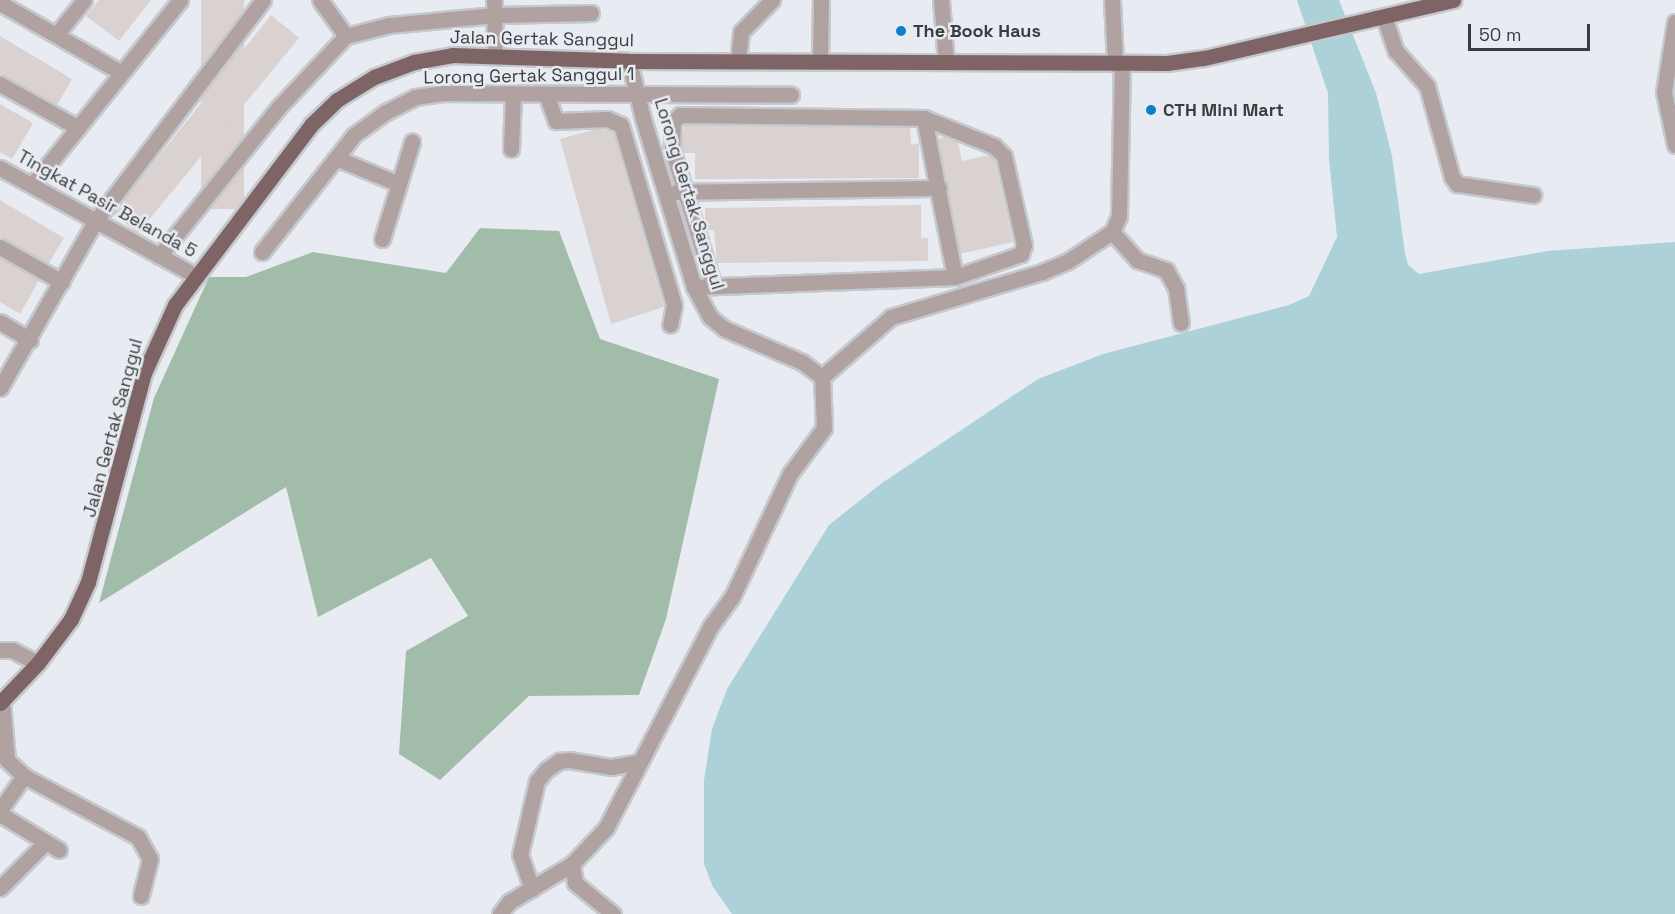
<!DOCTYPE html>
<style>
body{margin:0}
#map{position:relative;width:1675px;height:914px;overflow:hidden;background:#e8ecf2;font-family:"Space Grotesk",sans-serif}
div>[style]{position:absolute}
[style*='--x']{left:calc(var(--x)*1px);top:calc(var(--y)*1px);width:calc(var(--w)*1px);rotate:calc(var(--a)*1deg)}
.forest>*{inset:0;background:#a1bdaa}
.water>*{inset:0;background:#acd1d9}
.building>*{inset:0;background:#dad1d1;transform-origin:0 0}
.roads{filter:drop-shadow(2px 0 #c5c9ce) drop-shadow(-2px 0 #c5c9ce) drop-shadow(0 2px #c5c9ce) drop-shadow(0 -2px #c5c9ce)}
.minor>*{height:15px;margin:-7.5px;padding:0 7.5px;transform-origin:7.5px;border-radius:7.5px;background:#b1a2a2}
.major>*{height:15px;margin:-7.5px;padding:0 7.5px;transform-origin:7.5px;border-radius:7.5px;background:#7f6465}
.dots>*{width:16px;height:16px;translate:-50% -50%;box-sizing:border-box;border:3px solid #e8ecf2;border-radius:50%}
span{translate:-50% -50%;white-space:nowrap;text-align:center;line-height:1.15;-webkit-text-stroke:5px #e8ecf2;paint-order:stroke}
.poi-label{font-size:18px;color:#3a3c3e;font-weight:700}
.left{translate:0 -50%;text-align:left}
.street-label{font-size:18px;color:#3a3c3e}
.scale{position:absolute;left:1468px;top:24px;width:122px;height:27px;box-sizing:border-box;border:3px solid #3a3c3e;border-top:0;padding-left:8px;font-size:18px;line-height:21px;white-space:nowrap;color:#3a3c3e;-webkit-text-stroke:4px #e8ecf2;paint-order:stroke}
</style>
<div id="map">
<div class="forest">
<i style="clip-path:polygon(480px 228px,559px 231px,600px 339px,719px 379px,666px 619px,639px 695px,529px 696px,440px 780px,399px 754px,406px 651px,468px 616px,431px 558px,318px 617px,286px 487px,99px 603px,154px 398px,209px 277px,246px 277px,313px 252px,446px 273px)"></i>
</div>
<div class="water">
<i style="clip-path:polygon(1297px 0,1339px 0,1376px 93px,1392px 156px,1405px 254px,1408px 265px,1419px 274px,1547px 251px,1675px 242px,1675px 914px,732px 914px,713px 887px,704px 864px,704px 780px,712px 729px,727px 689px,829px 525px,882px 483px,1038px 379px,1103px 354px,1289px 305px,1309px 296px,1337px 237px,1329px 159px,1328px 93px)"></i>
</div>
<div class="building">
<i style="clip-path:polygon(99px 0,151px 0,119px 41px,86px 16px)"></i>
<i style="left:201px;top:0;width:43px;height:209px"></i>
<i style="clip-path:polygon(271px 15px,299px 38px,138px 233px,134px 230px,113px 214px)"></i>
<i style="clip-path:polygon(0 36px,72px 79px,57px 105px,0 74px)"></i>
<i style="clip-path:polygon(0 104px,33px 123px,12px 159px,0 152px)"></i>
<i style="clip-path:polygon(684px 125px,910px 128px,911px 145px,919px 143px,919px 178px,695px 179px,695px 153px,683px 153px,682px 148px)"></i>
<i style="clip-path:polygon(597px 129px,613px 132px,664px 307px,611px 324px,560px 139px)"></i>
<i style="clip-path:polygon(945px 137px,958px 142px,962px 161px,989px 155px,995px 161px,1013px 242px,960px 254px,938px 139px)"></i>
<i style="clip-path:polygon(0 200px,64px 238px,49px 263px,0 237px)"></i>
<i style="clip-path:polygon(921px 205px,921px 238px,928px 238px,928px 261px,717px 263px,714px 230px,707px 230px,705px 225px,705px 208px)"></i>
<i style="clip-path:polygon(0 258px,39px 280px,20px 314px,0 302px)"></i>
</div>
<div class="roads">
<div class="minor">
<i style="--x:320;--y:0;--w:44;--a:54.2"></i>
<i style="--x:346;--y:36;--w:44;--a:-14.3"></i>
<i style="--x:389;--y:25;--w:106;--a:-5.4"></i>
<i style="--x:495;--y:15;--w:96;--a:-1.2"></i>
<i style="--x:494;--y:0;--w:55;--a:89"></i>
<i style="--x:941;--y:0;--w:62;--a:85.4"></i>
<i style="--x:1112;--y:0;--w:64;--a:87.3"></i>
<i style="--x:0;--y:3;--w:138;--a:29.9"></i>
<i style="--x:1384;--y:17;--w:36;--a:71"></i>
<i style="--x:1396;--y:51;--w:47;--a:48.5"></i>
<i style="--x:1427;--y:86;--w:94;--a:74.6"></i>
<i style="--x:1452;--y:177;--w:9;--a:54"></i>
<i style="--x:1457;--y:184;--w:77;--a:8.2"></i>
<i style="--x:1675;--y:22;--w:71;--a:98.9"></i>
<i style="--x:1664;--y:92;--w:54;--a:78.3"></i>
<i style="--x:56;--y:35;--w:45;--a:-51.3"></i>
<i style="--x:629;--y:61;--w:60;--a:76.4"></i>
<i style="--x:643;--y:119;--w:176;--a:73.1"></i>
<i style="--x:694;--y:287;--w:34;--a:62"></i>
<i style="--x:710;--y:317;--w:19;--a:39"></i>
<i style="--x:725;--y:329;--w:84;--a:23.2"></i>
<i style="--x:802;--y:362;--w:25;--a:37"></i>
<i style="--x:738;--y:61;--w:29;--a:-84"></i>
<i style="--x:741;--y:32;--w:45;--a:-45.9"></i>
<i style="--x:820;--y:61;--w:61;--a:-89.1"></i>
<i style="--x:0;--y:84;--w:88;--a:29.2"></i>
<i style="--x:546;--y:94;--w:29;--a:70"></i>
<i style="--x:556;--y:121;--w:51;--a:-2.2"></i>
<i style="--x:607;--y:119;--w:15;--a:23"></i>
<i style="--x:621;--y:125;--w:188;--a:73.6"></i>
<i style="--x:674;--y:305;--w:20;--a:101"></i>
<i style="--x:924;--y:118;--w:162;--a:79"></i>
<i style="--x:511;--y:149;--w:55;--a:-87.9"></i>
<i style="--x:336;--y:158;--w:68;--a:22.4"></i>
<i style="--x:0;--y:168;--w:222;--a:28.8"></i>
<i style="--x:32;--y:185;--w:237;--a:-51.3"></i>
<i style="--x:676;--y:192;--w:263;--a:-0.9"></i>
<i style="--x:1112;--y:232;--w:38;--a:48"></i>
<i style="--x:1137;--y:260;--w:31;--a:19"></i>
<i style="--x:1166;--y:270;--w:21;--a:61"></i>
<i style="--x:1176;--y:288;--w:35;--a:82"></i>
<i style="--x:382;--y:239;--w:102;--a:-72.8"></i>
<i style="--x:0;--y:247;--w:71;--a:29.4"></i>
<i style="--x:262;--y:252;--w:149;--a:-51.8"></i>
<i style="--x:354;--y:135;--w:39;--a:-36"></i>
<i style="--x:386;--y:112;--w:33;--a:-27"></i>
<i style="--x:415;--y:97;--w:28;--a:-8"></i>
<i style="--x:443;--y:93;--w:348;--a:0.3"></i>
<i style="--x:159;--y:256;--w:191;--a:-51.2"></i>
<i style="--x:279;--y:107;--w:98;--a:-46.7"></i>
<i style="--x:694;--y:287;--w:261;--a:-2.2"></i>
<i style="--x:955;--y:277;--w:70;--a:-19.2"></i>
<i style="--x:1021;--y:254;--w:9;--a:-72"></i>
<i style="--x:1024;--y:245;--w:91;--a:-102.7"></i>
<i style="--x:1004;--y:156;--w:14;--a:-135"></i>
<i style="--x:994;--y:146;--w:75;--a:-158.2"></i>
<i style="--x:924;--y:118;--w:244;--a:-179.3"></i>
<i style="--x:680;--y:115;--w:10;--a:135"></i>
<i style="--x:673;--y:122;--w:27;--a:92"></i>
<i style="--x:672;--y:149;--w:141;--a:73.1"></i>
<i style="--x:0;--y:322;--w:35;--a:31"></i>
<i style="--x:822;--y:377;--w:91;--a:-41"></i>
<i style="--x:891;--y:317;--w:158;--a:-16.6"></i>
<i style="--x:1042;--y:272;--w:28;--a:-23"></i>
<i style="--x:1068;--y:261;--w:53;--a:-33.4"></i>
<i style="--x:1112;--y:232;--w:17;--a:-66"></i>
<i style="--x:1119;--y:216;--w:152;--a:-88.9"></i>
<i style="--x:0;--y:388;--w:193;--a:-60.3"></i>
<i style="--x:96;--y:220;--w:276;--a:-52.8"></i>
<i style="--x:0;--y:650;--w:12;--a:0"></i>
<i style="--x:12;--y:650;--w:29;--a:27"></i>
<i style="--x:24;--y:776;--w:129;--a:28.2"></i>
<i style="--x:138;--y:837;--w:25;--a:61"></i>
<i style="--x:150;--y:859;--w:38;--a:104"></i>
<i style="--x:0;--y:810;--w:42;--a:-54.8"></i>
<i style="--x:24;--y:776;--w:23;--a:-137"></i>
<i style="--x:7;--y:760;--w:59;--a:-94.8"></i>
<i style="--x:0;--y:814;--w:69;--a:31.4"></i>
<i style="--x:572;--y:864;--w:19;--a:81"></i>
<i style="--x:575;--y:883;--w:49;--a:39.2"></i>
<i style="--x:0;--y:888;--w:65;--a:-45"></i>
<i style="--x:532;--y:889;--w:36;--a:-109"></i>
<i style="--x:520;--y:855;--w:76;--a:-77.1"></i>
<i style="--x:537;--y:781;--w:14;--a:-51"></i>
<i style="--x:546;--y:770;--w:16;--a:-35"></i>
<i style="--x:559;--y:761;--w:10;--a:-6"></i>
<i style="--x:569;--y:760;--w:43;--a:9.5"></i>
<i style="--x:611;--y:767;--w:28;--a:-10"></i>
<i style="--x:500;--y:914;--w:15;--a:-53"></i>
<i style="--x:509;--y:902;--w:74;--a:-31.1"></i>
<i style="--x:572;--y:864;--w:50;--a:-46.6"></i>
<i style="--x:606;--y:828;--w:226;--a:-62.6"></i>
<i style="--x:710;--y:627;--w:37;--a:-54"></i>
<i style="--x:732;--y:597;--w:136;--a:-64.8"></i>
<i style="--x:790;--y:474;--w:57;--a:-53.5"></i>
<i style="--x:824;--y:428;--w:51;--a:-92.2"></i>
</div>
<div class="major">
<i style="--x:0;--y:703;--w:55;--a:-46.5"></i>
<i style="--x:38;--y:663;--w:55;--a:-53.1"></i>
<i style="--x:71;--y:619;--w:41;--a:-65.3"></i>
<i style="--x:88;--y:582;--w:216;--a:-75"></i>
<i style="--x:144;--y:373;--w:75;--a:-65.5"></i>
<i style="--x:175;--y:305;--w:226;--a:-52.9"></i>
<i style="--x:311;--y:125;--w:36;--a:-44"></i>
<i style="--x:337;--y:100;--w:44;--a:-31.9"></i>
<i style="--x:374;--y:77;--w:43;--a:-20.6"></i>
<i style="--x:414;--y:62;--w:39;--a:-10"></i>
<i style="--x:452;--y:55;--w:177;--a:1.9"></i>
<i style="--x:629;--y:61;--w:538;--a:0.21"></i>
<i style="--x:1167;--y:63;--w:37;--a:-8"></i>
<i style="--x:1204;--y:58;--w:256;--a:-13.1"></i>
</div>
</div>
<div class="dots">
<i style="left:901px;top:31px;background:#0f7ec8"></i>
<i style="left:1151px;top:110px;background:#0f7ec8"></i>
</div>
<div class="poi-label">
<span class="left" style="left:913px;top:31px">The Book Haus</span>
<span class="left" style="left:1163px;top:110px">CTH Mini Mart</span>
</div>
<div class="street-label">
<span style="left:542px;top:39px;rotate:1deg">Jalan Gertak Sanggul</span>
<span style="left:529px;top:76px;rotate:-1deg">Lorong Gertak Sanggul 1</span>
<span style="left:689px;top:194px;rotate:73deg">Lorong Gertak Sanggul</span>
<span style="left:107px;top:204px;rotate:29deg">Tingkat Pasir Belanda 5</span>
<span style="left:113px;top:428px;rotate:-75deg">Jalan Gertak Sanggul</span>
</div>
<div class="scale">50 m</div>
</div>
